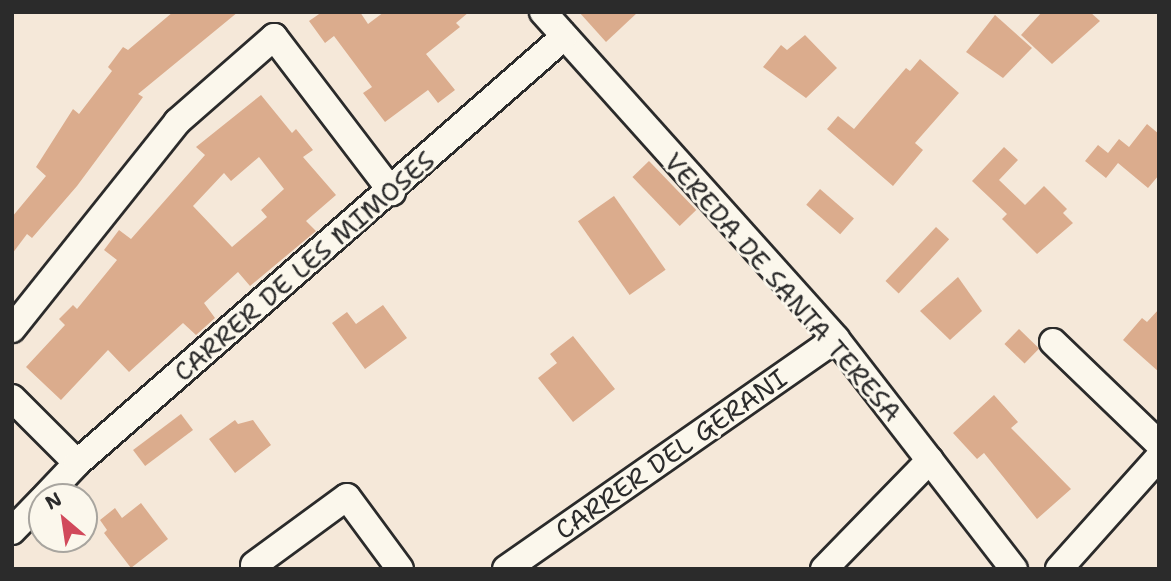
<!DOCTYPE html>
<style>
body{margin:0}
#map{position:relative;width:1171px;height:581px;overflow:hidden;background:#f5e8d9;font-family:"Shantell Sans",sans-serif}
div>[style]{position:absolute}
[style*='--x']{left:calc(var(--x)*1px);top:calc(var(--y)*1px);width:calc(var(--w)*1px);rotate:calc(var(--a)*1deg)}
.building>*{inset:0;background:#dbac8d;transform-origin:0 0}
.roads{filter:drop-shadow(2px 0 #2b2b2b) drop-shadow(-2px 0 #2b2b2b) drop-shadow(0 2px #2b2b2b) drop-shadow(0 -2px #2b2b2b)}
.minor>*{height:26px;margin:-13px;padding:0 13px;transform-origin:13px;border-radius:13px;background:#fbf7ec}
span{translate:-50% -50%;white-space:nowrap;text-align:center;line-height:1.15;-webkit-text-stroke:6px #fbf7ec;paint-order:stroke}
.street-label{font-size:26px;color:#2b2b2b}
.frame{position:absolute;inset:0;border:14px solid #2b2b2b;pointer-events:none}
.north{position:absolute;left:28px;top:483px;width:70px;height:70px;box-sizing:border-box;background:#fbf7ec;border:2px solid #a8a59f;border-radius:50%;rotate:331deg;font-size:19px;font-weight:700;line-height:28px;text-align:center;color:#2b2b2b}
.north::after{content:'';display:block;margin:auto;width:24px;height:32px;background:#d1495b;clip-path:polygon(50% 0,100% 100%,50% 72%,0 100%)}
</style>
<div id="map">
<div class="building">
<i style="clip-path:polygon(173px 12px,238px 12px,138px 94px,143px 97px,77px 186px,32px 238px,27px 234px,12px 254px,12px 217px,46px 176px,36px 167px,73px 109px,79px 114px,112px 71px,108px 67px,123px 47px,128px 50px)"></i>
<i style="clip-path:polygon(322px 12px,360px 12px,368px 24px,384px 12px,469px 12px,456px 23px,460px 27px,426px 54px,455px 90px,438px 103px,428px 90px,385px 122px,363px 93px,372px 87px,334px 36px,325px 43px,309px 21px)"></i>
<i style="clip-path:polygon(579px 12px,638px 12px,606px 42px)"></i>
<i style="clip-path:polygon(1042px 12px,1090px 12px,1100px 21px,1052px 64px,1021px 35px)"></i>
<i style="clip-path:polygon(995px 15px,1032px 48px,1003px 78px,966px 52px)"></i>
<i style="clip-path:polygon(805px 35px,837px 68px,806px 98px,763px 67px,781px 45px,787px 50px)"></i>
<i style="clip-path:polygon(920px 59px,959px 93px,915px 143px,923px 150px,893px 186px,827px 129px,838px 116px,854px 129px,906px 68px,910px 71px)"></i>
<i style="clip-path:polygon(evenodd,261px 95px,292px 133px,296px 129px,313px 150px,303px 157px,336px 195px,306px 221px,316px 231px,250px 286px,238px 272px,204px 303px,215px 318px,196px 335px,183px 323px,129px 372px,108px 350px,61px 400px,26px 367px,65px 325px,59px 319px,73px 305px,77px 309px,117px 260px,104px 250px,119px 230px,131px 239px,205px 155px,196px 147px,261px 95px,259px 157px,284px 189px,261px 210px,267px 217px,232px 247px,193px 206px,224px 173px,231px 181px,259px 157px)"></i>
<i style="clip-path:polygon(1147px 124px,1159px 134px,1159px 175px,1148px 188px,1118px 163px,1106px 178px,1085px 161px,1098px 145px,1108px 153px,1119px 139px,1129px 147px)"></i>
<i style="clip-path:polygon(1004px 147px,1018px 160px,999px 180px,1025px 205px,1044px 186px,1067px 209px,1063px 213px,1073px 223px,1037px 254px,1002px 219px,1007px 214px,972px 181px)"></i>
<i style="left:649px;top:161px;width:68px;height:23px;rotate:46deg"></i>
<i style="left:820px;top:189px;width:45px;height:21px;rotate:41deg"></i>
<i style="left:614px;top:196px;width:90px;height:44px;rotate:55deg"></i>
<i style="left:936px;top:227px;width:18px;height:74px;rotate:43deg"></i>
<i style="clip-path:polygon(958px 277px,982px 311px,950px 340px,920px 311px)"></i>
<i style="clip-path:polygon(383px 305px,407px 338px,365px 369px,332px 323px,347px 312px,356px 324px)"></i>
<i style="clip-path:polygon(1159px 309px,1159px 372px,1123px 340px,1142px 318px,1147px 322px)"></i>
<i style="left:1019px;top:329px;width:28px;height:21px;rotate:44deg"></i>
<i style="clip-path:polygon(573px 336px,615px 389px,573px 422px,538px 378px,557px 363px,550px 354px)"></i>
<i style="clip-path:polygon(994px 395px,1018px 422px,1011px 428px,1071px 489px,1037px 519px,984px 453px,977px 459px,953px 433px)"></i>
<i style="left:181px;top:414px;width:20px;height:60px;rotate:53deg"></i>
<i style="clip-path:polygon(235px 420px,238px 424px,253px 420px,271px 445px,235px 473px,209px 439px)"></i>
<i style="clip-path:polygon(141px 503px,168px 539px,131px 568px,104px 533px,107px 530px,100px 520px,115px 508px,122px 518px)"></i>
</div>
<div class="roads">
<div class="minor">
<i style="--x:543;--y:12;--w:439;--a:48.1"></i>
<i style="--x:836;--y:339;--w:291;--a:52.3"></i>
<i style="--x:12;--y:329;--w:265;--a:-51.4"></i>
<i style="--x:177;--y:122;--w:129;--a:-41.2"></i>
<i style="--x:274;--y:37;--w:195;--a:52.7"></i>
<i style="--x:1053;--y:342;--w:147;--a:43.9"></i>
<i style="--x:12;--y:398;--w:92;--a:45"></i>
<i style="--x:45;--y:497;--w:47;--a:-46.7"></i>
<i style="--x:77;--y:463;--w:648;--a:-41.19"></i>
<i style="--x:12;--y:531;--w:43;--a:-45.9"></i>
<i style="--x:254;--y:565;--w:115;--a:-36.2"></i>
<i style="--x:347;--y:497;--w:89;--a:53.6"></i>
<i style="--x:506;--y:569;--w:402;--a:-34.9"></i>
<i style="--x:824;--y:569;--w:152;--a:-45.8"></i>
<i style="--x:1059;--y:569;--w:150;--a:-48.2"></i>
</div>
</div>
<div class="street-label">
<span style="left:304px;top:266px;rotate:-41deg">CARRER DE LES MIMOSES</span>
<span style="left:783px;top:287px;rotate:49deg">VEREDA DE SANTA TERESA</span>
<span style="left:671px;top:454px;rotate:-35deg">CARRER DEL GERANI</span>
</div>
<div class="frame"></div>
<div class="north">N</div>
</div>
